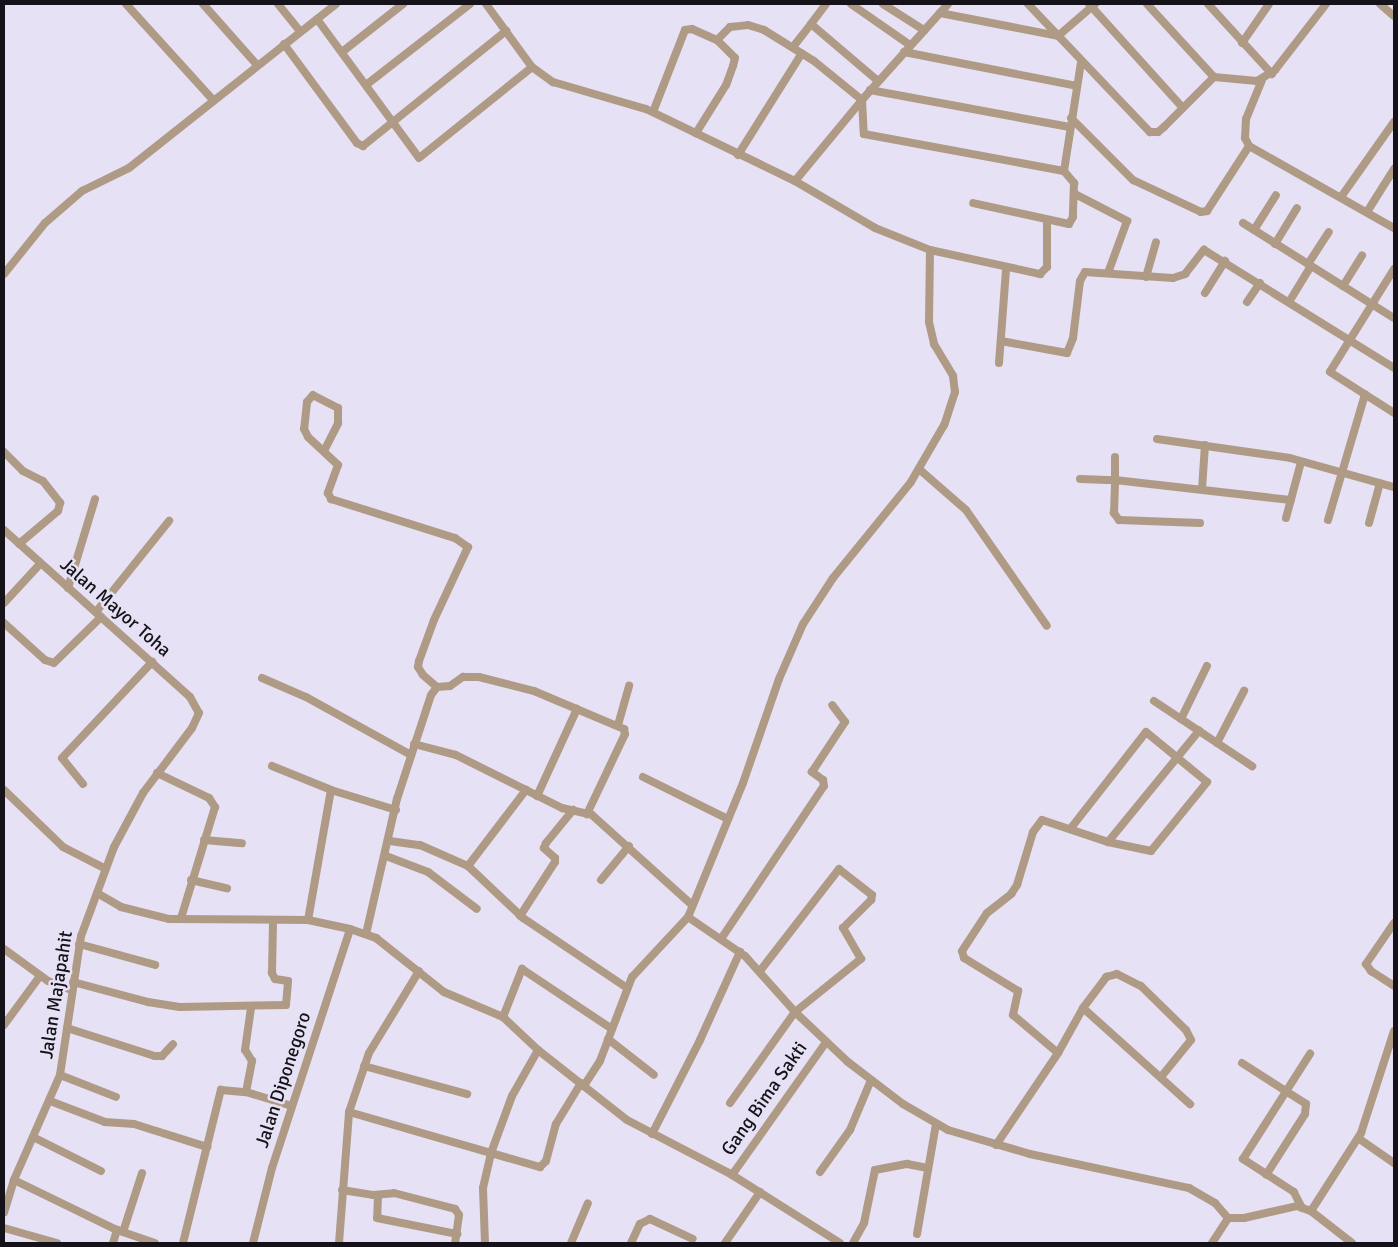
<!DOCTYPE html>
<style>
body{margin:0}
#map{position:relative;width:1398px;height:1247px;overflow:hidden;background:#e6e1f4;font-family:Signika,sans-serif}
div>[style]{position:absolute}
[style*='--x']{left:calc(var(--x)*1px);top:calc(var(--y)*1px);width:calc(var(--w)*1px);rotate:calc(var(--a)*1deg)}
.street>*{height:8px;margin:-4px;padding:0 4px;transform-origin:4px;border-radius:4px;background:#af9b85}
span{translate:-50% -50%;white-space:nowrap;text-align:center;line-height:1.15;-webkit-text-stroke:5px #e6e1f4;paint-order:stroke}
.street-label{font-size:19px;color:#151319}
.frame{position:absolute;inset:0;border:5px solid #151319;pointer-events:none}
</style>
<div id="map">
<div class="street">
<i style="--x:126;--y:4;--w:130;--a:47.8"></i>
<i style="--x:203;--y:4;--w:81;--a:48.5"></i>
<i style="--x:278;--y:4;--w:35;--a:51"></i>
<i style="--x:486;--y:4;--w:78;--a:53.9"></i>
<i style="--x:532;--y:67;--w:26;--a:36"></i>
<i style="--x:553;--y:82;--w:97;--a:16.2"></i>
<i style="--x:646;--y:109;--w:165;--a:25.8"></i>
<i style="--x:795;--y:181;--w:93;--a:30.4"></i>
<i style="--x:875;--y:228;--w:59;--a:21.8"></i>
<i style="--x:930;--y:250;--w:72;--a:90.8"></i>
<i style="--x:929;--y:322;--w:23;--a:77"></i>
<i style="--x:934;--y:344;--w:37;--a:59"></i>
<i style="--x:953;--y:376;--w:16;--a:83"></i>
<i style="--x:955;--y:392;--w:35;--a:108"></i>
<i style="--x:944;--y:425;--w:66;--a:120.1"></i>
<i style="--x:911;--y:482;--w:124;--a:129.1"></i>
<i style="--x:833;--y:578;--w:55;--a:123.1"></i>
<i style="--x:803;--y:624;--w:60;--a:113.6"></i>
<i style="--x:779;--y:679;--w:110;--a:109.1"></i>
<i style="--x:743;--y:783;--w:145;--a:112.3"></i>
<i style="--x:688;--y:917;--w:82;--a:133"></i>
<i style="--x:632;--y:977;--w:90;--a:110.9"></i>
<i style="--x:600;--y:1061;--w:30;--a:123"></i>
<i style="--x:826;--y:4;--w:25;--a:127"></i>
<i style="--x:811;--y:24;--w:88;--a:40.4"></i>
<i style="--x:851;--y:4;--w:72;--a:34.8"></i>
<i style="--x:883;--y:4;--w:49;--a:32.4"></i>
<i style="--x:948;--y:4;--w:129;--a:131.9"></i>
<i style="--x:862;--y:100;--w:34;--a:87"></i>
<i style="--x:864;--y:134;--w:203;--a:10.5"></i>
<i style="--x:1064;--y:171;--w:16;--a:50"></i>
<i style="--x:1074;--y:183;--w:34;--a:92"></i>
<i style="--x:1073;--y:217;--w:8;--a:120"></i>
<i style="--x:1069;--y:224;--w:98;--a:-167.7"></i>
<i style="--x:1028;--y:4;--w:177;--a:46.4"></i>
<i style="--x:1150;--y:132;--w:8;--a:0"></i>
<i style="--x:1158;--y:132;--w:8;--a:-40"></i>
<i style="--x:1164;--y:127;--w:71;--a:-45"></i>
<i style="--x:1089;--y:4;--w:140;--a:47.9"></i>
<i style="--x:1147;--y:4;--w:99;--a:47.5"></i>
<i style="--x:1214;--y:77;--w:43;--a:5.3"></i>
<i style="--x:1257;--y:81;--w:21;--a:-31"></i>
<i style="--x:1275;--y:70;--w:83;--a:-52.3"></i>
<i style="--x:1208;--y:4;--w:95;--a:47.6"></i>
<i style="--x:1380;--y:4;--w:18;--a:41"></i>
<i style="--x:940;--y:13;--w:120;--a:11"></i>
<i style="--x:1058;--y:36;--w:49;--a:-40.9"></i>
<i style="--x:317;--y:19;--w:172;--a:53.7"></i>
<i style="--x:419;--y:158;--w:145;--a:-38.8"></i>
<i style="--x:717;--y:40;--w:18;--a:-45"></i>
<i style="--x:730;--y:27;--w:18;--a:-6"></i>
<i style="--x:748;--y:25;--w:17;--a:17"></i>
<i style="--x:764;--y:30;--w:59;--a:31.8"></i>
<i style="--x:814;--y:61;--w:62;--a:39.1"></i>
<i style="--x:862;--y:100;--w:105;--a:129.6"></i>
<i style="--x:1242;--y:43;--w:47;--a:-55.3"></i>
<i style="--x:284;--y:44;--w:123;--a:53.6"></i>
<i style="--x:357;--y:143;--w:7;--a:27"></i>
<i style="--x:363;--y:146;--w:184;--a:-38.8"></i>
<i style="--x:793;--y:47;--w:29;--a:-52"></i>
<i style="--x:342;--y:52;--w:78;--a:-38.2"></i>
<i style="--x:904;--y:52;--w:176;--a:11.1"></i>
<i style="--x:1262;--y:80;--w:42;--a:112.3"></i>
<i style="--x:1246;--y:119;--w:19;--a:93"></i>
<i style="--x:1245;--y:138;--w:9;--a:63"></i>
<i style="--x:1249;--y:146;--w:167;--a:29.5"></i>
<i style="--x:366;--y:85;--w:132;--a:-37.9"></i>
<i style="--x:870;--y:90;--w:203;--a:10.5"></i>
<i style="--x:653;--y:112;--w:88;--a:-68.7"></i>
<i style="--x:685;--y:30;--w:7;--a:-8"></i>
<i style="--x:692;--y:29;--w:27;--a:24"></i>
<i style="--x:717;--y:40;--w:25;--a:45"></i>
<i style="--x:735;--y:58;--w:8;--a:104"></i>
<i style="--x:733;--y:66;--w:20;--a:110"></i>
<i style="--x:726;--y:85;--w:57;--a:122"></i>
<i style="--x:1071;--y:118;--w:88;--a:45"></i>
<i style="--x:1133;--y:180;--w:75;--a:25.2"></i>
<i style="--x:1201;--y:212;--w:6;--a:-9"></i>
<i style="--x:1207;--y:211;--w:77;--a:-57.1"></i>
<i style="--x:738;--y:155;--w:120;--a:-57.9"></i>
<i style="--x:1064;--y:171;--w:110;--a:-81.1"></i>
<i style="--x:1075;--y:194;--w:59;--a:27.4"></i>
<i style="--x:1127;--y:221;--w:55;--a:110.1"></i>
<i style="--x:1341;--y:197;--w:92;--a:-54.8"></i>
<i style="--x:1367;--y:212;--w:51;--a:-57.9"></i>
<i style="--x:1243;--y:223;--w:178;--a:32.2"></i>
<i style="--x:1254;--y:230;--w:41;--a:-57.8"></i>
<i style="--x:1275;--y:244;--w:42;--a:-58.6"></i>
<i style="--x:930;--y:250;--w:113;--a:12.3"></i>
<i style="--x:1040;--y:274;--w:10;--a:-45"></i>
<i style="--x:1047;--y:267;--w:46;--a:-90"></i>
<i style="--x:1308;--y:264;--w:38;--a:-57"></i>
<i style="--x:1394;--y:269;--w:121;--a:121.9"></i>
<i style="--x:1330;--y:372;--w:76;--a:32.6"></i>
<i style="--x:4;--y:274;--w:65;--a:-51.2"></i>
<i style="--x:45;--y:223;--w:49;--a:-40.9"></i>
<i style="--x:82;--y:191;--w:52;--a:-26.1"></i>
<i style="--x:129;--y:168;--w:264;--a:-38.4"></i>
<i style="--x:1146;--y:277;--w:36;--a:-74"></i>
<i style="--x:1343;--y:286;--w:36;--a:-58"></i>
<i style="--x:1205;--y:293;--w:38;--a:-58"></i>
<i style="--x:1247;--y:302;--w:23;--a:-56"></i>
<i style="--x:1289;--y:302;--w:42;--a:-58.6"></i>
<i style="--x:1001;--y:341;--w:67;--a:10.3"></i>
<i style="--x:1067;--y:353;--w:16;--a:-68"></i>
<i style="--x:1073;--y:338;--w:57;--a:-83"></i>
<i style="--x:1080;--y:281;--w:10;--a:-61"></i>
<i style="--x:1085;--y:272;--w:88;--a:3.9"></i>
<i style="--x:1173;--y:278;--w:13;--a:-18"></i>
<i style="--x:1185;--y:274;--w:31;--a:-52"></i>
<i style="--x:1204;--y:250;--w:224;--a:31.8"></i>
<i style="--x:999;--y:363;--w:94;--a:-85.7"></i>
<i style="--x:1157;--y:439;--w:134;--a:8.1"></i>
<i style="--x:1290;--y:458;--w:108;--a:15.6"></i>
<i style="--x:324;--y:451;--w:31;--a:-63"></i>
<i style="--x:338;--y:423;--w:15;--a:-90"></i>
<i style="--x:338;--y:408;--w:28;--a:-153"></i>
<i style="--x:313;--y:395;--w:9;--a:131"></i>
<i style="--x:307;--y:402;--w:27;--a:96"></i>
<i style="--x:304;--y:429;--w:9;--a:63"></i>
<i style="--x:308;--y:437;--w:41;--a:43"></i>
<i style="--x:338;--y:465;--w:30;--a:110"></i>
<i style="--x:328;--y:493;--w:7;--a:63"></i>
<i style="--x:331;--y:499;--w:130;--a:17.5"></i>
<i style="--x:455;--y:538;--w:16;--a:35"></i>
<i style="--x:468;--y:547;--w:81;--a:115"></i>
<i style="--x:434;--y:620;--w:44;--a:110.1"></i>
<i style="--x:419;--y:661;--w:6;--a:99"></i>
<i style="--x:418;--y:667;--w:9;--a:58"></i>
<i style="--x:423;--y:675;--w:18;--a:41"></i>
<i style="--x:437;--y:687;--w:13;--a:-4"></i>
<i style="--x:450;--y:686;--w:16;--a:-35"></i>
<i style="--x:463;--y:677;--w:16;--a:0"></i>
<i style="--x:479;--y:677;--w:57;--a:14.3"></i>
<i style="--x:534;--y:691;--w:98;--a:22.9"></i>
<i style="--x:624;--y:729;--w:5;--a:79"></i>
<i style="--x:625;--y:734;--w:89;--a:115.4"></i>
<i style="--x:4;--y:452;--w:27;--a:45"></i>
<i style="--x:23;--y:471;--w:22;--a:27"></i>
<i style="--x:43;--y:481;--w:28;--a:52"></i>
<i style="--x:60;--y:503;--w:8;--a:104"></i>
<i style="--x:58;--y:511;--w:51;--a:139.8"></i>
<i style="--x:919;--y:469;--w:62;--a:41.1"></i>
<i style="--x:966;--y:510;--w:141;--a:55.1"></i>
<i style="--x:1080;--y:479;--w:35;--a:2"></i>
<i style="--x:1115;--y:480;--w:23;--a:-90"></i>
<i style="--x:1202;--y:489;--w:44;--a:-86.1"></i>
<i style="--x:1286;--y:518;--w:58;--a:-75"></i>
<i style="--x:1328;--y:520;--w:131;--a:-73.6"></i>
<i style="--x:1200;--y:523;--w:81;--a:-177.9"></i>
<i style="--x:1119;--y:520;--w:9;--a:-126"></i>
<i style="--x:1114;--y:513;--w:33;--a:-88"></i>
<i style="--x:1115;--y:480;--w:177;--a:6.5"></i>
<i style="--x:1369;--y:523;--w:41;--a:-74.6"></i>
<i style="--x:4;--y:530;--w:250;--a:41.9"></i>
<i style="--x:190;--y:697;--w:18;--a:61"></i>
<i style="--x:199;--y:713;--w:17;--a:115"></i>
<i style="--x:192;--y:728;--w:81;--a:127"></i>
<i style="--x:143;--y:793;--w:61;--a:118.2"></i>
<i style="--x:114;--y:847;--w:95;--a:110.3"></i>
<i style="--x:81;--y:936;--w:141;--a:98.6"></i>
<i style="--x:60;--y:1075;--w:115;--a:113.7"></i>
<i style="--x:14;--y:1180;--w:34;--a:107"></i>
<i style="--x:68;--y:588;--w:93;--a:-73.1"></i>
<i style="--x:4;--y:603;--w:53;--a:-47.3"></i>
<i style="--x:96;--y:612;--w:117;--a:-51.3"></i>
<i style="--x:4;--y:623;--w:55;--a:42.1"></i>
<i style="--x:45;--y:660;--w:9;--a:18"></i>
<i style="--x:54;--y:663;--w:66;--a:-44.4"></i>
<i style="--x:262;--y:678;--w:48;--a:23.4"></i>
<i style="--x:306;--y:697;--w:120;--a:28.9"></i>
<i style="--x:1154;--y:701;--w:118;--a:33.6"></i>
<i style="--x:1181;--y:719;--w:59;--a:-63.9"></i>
<i style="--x:618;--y:725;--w:41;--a:-74.2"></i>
<i style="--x:1217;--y:743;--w:59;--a:-62.6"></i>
<i style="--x:414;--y:744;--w:43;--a:14.7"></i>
<i style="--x:456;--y:755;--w:119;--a:26.6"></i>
<i style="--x:562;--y:808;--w:31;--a:13"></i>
<i style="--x:592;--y:815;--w:135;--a:42"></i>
<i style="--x:272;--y:766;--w:64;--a:22.1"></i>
<i style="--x:157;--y:773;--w:58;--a:25.7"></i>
<i style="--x:209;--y:798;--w:11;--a:56"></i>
<i style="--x:215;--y:807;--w:116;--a:107"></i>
<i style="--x:643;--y:777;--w:95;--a:26.3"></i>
<i style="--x:83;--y:784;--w:33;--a:-129"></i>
<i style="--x:62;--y:758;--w:132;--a:-46.8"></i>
<i style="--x:4;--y:790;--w:82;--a:44"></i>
<i style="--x:63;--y:847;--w:48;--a:27.1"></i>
<i style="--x:537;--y:796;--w:96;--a:-65.3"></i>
<i style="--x:204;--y:840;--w:38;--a:5"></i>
<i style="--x:390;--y:841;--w:30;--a:8"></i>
<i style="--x:420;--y:845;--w:52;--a:23.6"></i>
<i style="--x:468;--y:866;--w:76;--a:43.4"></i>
<i style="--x:523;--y:918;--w:125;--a:33.9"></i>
<i style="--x:1108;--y:842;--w:144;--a:-50.7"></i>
<i style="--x:386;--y:856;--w:45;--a:20.9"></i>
<i style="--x:428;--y:872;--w:61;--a:37.1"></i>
<i style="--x:468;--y:866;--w:96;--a:-52.7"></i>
<i style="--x:191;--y:880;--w:37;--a:13"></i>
<i style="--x:601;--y:880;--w:44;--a:-50.5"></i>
<i style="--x:97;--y:893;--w:28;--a:30"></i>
<i style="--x:121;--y:907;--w:49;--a:14"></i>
<i style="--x:169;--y:919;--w:139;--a:0.4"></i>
<i style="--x:308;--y:920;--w:43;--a:12.1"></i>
<i style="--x:350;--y:929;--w:28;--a:19"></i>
<i style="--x:376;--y:938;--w:87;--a:38.5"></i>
<i style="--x:444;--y:992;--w:64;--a:23"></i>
<i style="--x:503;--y:1017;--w:48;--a:43.3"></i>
<i style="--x:538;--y:1050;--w:113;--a:38.2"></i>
<i style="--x:627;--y:1120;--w:115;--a:27.5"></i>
<i style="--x:729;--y:1173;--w:131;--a:32.2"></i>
<i style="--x:520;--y:916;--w:64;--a:-57.1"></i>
<i style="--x:555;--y:862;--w:4;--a:-90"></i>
<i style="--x:555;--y:858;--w:15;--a:-138"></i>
<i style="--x:544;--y:848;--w:5;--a:-68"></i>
<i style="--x:546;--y:843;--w:43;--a:-50.7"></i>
<i style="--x:688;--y:917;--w:69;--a:34.4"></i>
<i style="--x:745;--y:956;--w:75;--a:48.2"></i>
<i style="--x:795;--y:1012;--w:73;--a:43.3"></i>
<i style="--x:848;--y:1062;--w:69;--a:37.4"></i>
<i style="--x:903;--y:1104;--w:52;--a:30"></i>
<i style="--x:948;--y:1130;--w:85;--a:16.3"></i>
<i style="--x:1030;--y:1154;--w:163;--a:12.1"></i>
<i style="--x:1189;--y:1188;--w:30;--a:30"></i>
<i style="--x:1215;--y:1203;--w:20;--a:49"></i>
<i style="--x:1228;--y:1218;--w:16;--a:0"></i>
<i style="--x:1244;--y:1218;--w:54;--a:-12.8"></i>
<i style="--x:1297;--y:1206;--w:15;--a:20"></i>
<i style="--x:1311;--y:1211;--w:52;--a:38"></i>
<i style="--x:308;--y:920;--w:132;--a:-80"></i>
<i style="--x:331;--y:790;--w:68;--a:17.1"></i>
<i style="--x:1394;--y:923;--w:50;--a:124.3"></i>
<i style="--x:1366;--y:964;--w:9;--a:54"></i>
<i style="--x:1371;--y:971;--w:27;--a:33"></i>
<i style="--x:366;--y:934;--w:139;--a:-77.1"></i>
<i style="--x:397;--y:799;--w:109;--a:-71.9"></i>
<i style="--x:431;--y:695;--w:10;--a:-53"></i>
<i style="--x:721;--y:939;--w:184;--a:-56.1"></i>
<i style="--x:824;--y:786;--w:6;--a:-99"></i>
<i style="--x:823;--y:780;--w:14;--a:-144"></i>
<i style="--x:812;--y:772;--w:60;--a:-56.6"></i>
<i style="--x:845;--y:722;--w:21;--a:-127"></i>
<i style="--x:79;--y:944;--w:79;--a:15.4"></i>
<i style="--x:4;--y:949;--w:54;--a:36"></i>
<i style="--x:48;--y:981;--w:26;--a:21"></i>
<i style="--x:73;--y:982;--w:78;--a:14.9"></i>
<i style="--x:148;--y:1002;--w:32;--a:9"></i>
<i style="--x:180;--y:1007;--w:106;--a:-1.1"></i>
<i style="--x:286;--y:1005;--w:24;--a:-85"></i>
<i style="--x:288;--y:981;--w:13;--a:-171"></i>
<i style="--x:275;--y:979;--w:7;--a:-117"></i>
<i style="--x:272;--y:973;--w:52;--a:-88.9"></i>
<i style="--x:1083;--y:1008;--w:39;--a:-53"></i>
<i style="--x:1106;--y:977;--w:11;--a:-15"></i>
<i style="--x:1117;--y:974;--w:27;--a:27"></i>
<i style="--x:1141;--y:986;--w:63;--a:44.4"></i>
<i style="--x:1186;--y:1030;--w:11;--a:63"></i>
<i style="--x:1191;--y:1040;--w:48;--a:129"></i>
<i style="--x:503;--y:1017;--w:52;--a:-68.4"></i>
<i style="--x:522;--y:969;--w:108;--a:33.7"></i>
<i style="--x:4;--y:1025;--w:61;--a:-53.7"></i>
<i style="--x:67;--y:1028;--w:92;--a:17.7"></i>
<i style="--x:155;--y:1056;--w:7;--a:0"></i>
<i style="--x:162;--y:1056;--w:16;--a:-47"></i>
<i style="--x:608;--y:1039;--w:58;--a:38"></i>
<i style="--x:1058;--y:1053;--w:51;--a:-60.9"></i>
<i style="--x:1083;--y:1008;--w:144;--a:41.9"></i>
<i style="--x:1242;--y:1063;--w:76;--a:32.6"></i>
<i style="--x:1306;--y:1104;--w:10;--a:96"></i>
<i style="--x:1305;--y:1114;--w:72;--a:122.6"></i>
<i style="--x:364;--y:1066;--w:107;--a:15.2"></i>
<i style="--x:60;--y:1075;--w:60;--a:21.4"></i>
<i style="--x:246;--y:1092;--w:32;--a:-79"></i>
<i style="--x:252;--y:1061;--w:13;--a:-122"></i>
<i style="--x:245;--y:1050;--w:42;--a:-81.9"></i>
<i style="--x:50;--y:1101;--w:59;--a:20.9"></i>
<i style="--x:105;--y:1122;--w:29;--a:4"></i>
<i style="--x:134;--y:1124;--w:77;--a:17.5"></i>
<i style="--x:730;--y:1103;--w:112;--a:-54.5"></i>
<i style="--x:795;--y:1012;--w:85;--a:-38.8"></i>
<i style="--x:861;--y:959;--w:36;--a:-120"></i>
<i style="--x:843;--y:928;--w:40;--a:-45"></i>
<i style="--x:871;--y:900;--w:5;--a:-79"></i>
<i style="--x:872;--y:895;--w:42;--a:-141.8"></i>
<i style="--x:839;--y:869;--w:129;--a:127.8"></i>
<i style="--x:349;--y:1112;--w:199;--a:16.1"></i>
<i style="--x:540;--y:1167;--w:8;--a:-45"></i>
<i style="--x:546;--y:1161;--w:38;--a:-75"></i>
<i style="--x:556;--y:1124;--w:48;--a:-58.6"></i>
<i style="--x:652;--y:1134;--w:106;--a:-62.9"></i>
<i style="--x:700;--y:1040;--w:97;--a:-65.6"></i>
<i style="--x:33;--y:1137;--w:76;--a:26.6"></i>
<i style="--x:1358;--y:1138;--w:44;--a:34.8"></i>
<i style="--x:996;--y:1145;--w:111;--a:-56"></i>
<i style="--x:1058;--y:1053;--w:59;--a:-139.8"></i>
<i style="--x:1013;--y:1015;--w:25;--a:-78"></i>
<i style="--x:1018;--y:991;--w:63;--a:-148.6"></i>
<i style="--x:964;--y:958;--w:7;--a:-106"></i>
<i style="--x:962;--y:951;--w:45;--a:-56.7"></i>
<i style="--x:987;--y:913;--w:31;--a:-38"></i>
<i style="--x:1011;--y:894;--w:11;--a:-56"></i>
<i style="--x:1017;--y:885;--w:55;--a:-73.2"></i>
<i style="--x:1033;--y:832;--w:15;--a:-53"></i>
<i style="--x:1042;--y:820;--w:70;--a:18.4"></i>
<i style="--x:1108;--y:842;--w:44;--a:11.8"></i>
<i style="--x:1151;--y:851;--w:89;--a:-50.9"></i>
<i style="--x:1207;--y:782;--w:79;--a:-140.7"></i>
<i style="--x:1146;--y:732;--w:122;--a:128"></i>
<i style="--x:820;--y:1172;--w:52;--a:-54.5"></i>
<i style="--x:850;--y:1130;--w:54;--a:-67.2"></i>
<i style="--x:732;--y:1175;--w:163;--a:-54.7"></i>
<i style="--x:14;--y:1180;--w:114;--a:25.9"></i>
<i style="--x:117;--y:1230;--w:40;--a:18.9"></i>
<i style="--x:342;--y:1190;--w:31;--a:9"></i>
<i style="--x:373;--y:1195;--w:21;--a:-5"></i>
<i style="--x:394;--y:1193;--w:63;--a:14.7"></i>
<i style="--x:455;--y:1209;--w:7;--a:56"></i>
<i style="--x:459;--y:1215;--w:28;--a:98"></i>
<i style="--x:378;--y:1195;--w:23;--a:92"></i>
<i style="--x:377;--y:1218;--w:82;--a:11.3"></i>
<i style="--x:1302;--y:1208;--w:18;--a:-117"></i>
<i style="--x:1294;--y:1192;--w:61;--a:-147.1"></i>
<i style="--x:1243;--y:1159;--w:125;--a:-57.5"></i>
<i style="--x:1311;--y:1211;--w:93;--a:-57.3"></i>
<i style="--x:1361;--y:1133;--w:107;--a:-72.1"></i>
<i style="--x:4;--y:1228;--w:55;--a:15.8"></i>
<i style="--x:123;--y:1232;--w:62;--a:-72.1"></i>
<i style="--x:917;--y:1234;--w:112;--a:-80.2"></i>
<i style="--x:113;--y:1243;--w:14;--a:-73"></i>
<i style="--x:183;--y:1243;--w:158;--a:-76.1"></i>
<i style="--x:221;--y:1090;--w:25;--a:5"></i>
<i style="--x:246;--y:1092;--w:48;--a:16.9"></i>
<i style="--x:253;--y:1243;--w:77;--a:-75.8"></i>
<i style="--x:272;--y:1168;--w:251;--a:-71.9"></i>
<i style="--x:339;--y:1243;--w:131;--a:-85.6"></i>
<i style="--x:349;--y:1112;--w:62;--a:-71.3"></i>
<i style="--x:369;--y:1053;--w:96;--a:-58.6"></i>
<i style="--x:485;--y:1243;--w:55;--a:-92.1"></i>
<i style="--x:483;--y:1188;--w:36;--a:-77"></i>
<i style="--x:491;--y:1153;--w:61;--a:-69.8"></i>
<i style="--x:512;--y:1096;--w:53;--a:-60.5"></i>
<i style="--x:571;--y:1243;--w:43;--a:-67"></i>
<i style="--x:631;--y:1243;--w:21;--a:-65"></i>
<i style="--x:640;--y:1224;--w:11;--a:-27"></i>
<i style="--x:650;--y:1219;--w:47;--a:24.9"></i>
<i style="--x:725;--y:1243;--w:62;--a:-55.5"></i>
<i style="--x:853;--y:1243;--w:23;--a:-61"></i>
<i style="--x:864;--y:1223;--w:54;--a:-78.3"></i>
<i style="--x:875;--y:1170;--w:33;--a:-11"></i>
<i style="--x:907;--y:1164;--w:21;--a:11"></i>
<i style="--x:1212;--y:1243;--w:30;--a:-57"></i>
</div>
<div class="street-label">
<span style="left:115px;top:608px;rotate:41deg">Jalan Mayor Toha</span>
<span style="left:57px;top:995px;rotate:-81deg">Jalan Majapahit</span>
<span style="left:284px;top:1080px;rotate:-72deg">Jalan Diponegoro</span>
<span style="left:765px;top:1099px;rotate:-55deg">Gang Bima Sakti</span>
</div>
<div class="frame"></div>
</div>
